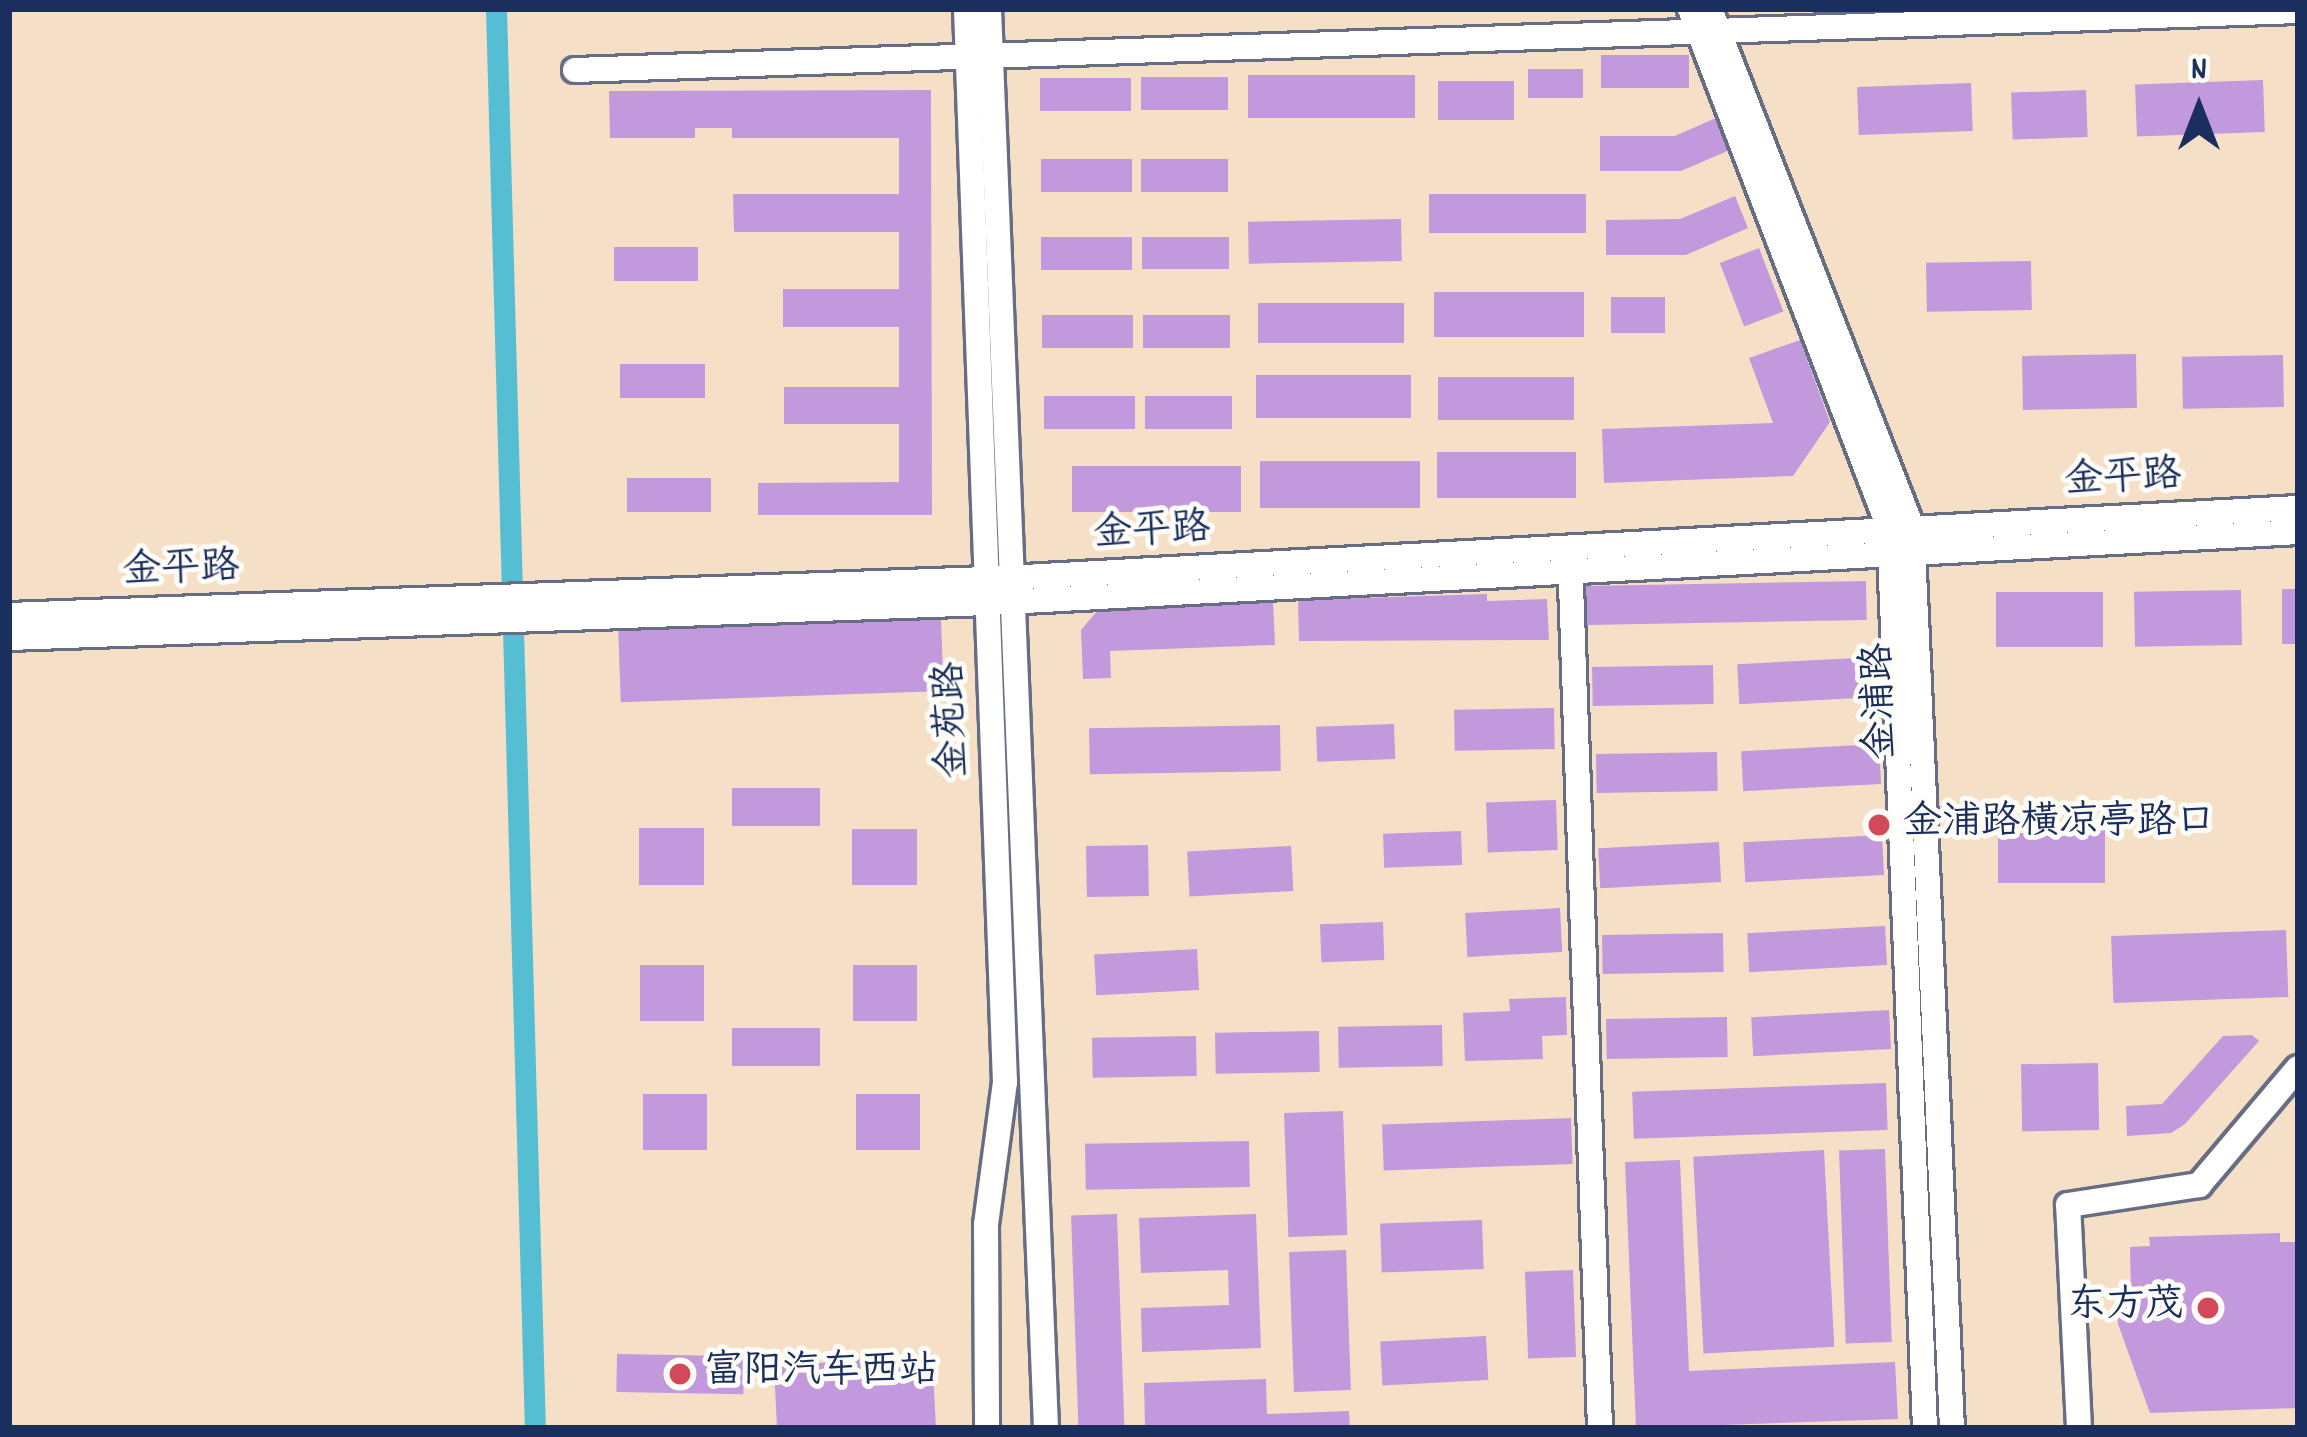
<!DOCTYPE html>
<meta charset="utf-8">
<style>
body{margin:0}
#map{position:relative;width:2307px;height:1437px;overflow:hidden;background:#f5e0c7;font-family:Dekko,"LXGW WenKai TC",sans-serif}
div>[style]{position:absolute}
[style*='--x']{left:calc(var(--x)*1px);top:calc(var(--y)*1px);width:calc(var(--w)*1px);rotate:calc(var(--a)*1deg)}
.canal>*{height:21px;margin:-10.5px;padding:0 10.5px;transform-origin:10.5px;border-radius:10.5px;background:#56bed3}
.building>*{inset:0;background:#c299dc;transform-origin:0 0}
.roads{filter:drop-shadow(3px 0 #676d83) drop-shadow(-3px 0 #676d83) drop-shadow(0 3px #676d83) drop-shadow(0 -3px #676d83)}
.minor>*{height:24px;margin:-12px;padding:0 12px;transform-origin:12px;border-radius:12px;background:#fff}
.dots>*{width:33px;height:33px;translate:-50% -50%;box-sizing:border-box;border:6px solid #fdfcf7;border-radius:50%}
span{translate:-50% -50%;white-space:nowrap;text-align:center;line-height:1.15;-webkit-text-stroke:10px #fdfcf7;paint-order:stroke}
.street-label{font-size:39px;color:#1b2f5e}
.poi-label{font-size:39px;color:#1b2f5e}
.left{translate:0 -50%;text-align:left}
.right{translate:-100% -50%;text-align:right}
.frame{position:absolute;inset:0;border:12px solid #1b2f5e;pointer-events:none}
.north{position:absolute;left:2139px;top:48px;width:120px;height:120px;-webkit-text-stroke:9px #fdfcf7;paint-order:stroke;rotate:0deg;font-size:33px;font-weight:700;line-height:48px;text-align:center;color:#1b2f5e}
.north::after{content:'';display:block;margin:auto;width:42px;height:54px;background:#1b2f5e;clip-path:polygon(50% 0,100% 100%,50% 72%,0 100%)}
</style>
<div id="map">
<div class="canal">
<i style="--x:496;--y:9;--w:1420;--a:88.43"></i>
</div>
<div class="building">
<i style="left:1601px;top:55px;width:88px;height:33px"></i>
<i style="left:1528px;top:69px;width:55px;height:29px"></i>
<i style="left:1415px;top:75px;width:43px;height:167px;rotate:90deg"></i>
<i style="left:1228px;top:77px;width:33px;height:87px;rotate:90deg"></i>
<i style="left:1040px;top:78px;width:91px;height:33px"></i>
<i style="left:2263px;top:80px;width:52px;height:128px;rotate:88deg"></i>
<i style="left:1438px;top:81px;width:76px;height:39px"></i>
<i style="left:1971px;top:83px;width:48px;height:114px;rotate:88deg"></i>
<i style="clip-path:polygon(931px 90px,932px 515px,758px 515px,758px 483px,899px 482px,899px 424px,784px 424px,784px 387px,899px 387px,899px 327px,783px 327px,783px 289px,899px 289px,899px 232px,734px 232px,733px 194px,899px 194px,899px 138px,732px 138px,732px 128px,695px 128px,695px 138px,610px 138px,609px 91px)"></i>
<i style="left:2086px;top:90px;width:47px;height:75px;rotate:88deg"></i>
<i style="clip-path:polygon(1718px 117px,1732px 149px,1681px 171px,1600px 171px,1600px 136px,1675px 136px)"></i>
<i style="left:1132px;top:159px;width:33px;height:91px;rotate:90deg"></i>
<i style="left:1141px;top:159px;width:87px;height:33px"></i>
<i style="left:1586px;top:194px;width:39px;height:157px;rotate:90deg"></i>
<i style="clip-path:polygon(1735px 196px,1748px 228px,1686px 255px,1606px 255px,1606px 220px,1680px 219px)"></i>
<i style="left:1401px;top:219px;width:42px;height:153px;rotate:89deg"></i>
<i style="left:1041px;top:237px;width:91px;height:33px"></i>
<i style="left:1142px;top:237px;width:87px;height:32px"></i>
<i style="left:614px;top:247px;width:84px;height:34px"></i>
<i style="left:1759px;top:248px;width:68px;height:42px;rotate:69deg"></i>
<i style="left:2031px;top:261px;width:49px;height:105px;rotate:89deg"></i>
<i style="left:1584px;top:292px;width:45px;height:150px;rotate:90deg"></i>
<i style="left:1665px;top:297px;width:36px;height:54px;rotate:90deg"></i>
<i style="left:1404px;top:303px;width:40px;height:146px;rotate:90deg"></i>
<i style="left:1042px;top:315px;width:91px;height:33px"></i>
<i style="left:1143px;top:315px;width:87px;height:33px"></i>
<i style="clip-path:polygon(1800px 340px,1830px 422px,1793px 476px,1604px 483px,1602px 429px,1773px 423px,1749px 358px)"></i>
<i style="left:2136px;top:354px;width:54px;height:114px;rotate:89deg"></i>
<i style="left:2283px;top:355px;width:52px;height:101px;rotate:89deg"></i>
<i style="left:620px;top:364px;width:85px;height:34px"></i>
<i style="left:1256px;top:375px;width:155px;height:43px"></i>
<i style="left:1574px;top:377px;width:43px;height:136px;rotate:90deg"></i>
<i style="left:1135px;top:396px;width:33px;height:91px;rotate:90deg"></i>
<i style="left:1145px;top:396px;width:87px;height:33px"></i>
<i style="left:1576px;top:452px;width:46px;height:139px;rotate:90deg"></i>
<i style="left:1420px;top:461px;width:47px;height:160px;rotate:90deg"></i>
<i style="left:1072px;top:466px;width:169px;height:46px"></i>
<i style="left:627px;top:478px;width:84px;height:34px"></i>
<i style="left:1866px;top:581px;width:39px;height:281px;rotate:89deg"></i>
<i style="left:2282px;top:589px;width:16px;height:55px"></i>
<i style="left:2241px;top:590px;width:55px;height:107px;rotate:89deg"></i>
<i style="left:2103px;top:592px;width:55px;height:107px;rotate:90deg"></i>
<i style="clip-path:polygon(1487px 594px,1487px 601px,1547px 599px,1549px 640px,1299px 641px,1298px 600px)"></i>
<i style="clip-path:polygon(1273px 602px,1275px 645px,1110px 651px,1111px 678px,1083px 679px,1081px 630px,1098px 610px)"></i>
<i style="left:941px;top:618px;width:73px;height:323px;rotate:88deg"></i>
<i style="left:1875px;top:657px;width:40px;height:138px;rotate:87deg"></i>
<i style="left:1713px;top:665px;width:39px;height:121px;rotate:89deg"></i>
<i style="left:1554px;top:708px;width:41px;height:100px;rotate:89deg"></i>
<i style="left:1394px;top:724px;width:35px;height:78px;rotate:88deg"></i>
<i style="left:1280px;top:725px;width:46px;height:191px;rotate:89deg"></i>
<i style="left:1879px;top:744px;width:40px;height:138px;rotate:87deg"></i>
<i style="left:1717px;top:752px;width:39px;height:121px;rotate:89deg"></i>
<i style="left:732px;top:788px;width:88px;height:38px"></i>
<i style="left:1556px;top:800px;width:50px;height:70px;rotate:88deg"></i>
<i style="left:639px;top:828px;width:65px;height:57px"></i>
<i style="left:852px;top:829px;width:65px;height:56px"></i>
<i style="left:2105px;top:829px;width:54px;height:107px;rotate:90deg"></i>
<i style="left:1461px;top:831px;width:34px;height:78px;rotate:88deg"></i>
<i style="left:1882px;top:835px;width:40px;height:139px;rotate:87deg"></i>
<i style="left:1719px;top:842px;width:40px;height:121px;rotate:87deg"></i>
<i style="left:1148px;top:845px;width:51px;height:62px;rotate:89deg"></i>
<i style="left:1291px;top:846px;width:45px;height:104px;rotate:87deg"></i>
<i style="left:1560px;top:908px;width:44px;height:95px;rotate:87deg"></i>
<i style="left:1383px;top:922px;width:38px;height:63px;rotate:88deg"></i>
<i style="left:1885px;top:926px;width:39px;height:138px;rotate:87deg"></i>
<i style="left:2286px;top:930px;width:67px;height:175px;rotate:88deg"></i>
<i style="left:1723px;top:933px;width:39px;height:121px;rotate:89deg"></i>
<i style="left:1197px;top:949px;width:41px;height:103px;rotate:87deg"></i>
<i style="left:640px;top:965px;width:64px;height:56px"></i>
<i style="left:853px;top:965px;width:64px;height:56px"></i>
<i style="clip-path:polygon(1566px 997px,1567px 1035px,1542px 1036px,1543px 1059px,1465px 1061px,1463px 1013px,1510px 1011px,1509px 999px)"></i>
<i style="left:1889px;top:1010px;width:39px;height:138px;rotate:87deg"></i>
<i style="left:1727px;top:1017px;width:40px;height:121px;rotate:89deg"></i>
<i style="left:1442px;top:1025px;width:41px;height:104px;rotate:89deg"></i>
<i style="left:732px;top:1028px;width:88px;height:38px"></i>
<i style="left:1319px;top:1031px;width:41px;height:104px;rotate:89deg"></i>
<i style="clip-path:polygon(2252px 1035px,2259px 1041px,2185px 1124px,2171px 1133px,2127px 1136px,2126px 1106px,2162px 1104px,2223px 1036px)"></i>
<i style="left:1196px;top:1036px;width:40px;height:104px;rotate:89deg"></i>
<i style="left:2098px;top:1063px;width:67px;height:77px;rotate:89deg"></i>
<i style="left:1886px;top:1083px;width:47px;height:254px;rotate:88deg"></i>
<i style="left:643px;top:1094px;width:64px;height:56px"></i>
<i style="left:856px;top:1094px;width:64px;height:56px"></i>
<i style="left:1343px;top:1111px;width:124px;height:59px;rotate:88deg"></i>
<i style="left:1571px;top:1118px;width:46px;height:189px;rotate:88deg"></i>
<i style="left:1249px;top:1141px;width:46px;height:164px;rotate:89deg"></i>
<i style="left:1885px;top:1149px;width:193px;height:46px;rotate:88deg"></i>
<i style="left:1824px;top:1150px;width:197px;height:131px;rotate:87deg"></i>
<i style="clip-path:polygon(1680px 1160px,1689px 1371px,1895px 1362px,1898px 1419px,1636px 1428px,1625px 1162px)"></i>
<i style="left:1117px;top:1214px;width:214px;height:46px;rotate:88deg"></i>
<i style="clip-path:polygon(1256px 1214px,1261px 1348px,1142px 1352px,1141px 1308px,1229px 1305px,1228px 1270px,1141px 1273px,1139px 1218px)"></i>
<i style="left:1482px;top:1220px;width:49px;height:102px;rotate:88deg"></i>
<i style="clip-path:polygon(2280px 1233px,2280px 1242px,2298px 1242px,2298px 1408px,2150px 1413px,2118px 1324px,2117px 1293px,2131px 1293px,2130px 1247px,2150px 1246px,2149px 1237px)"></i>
<i style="left:1346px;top:1250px;width:140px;height:57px;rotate:88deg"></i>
<i style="left:1573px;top:1270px;width:87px;height:48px;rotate:88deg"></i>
<i style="left:1486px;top:1336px;width:44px;height:106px;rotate:87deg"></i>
<i style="clip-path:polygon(932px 1353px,936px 1428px,777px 1428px,774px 1367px)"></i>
<i style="left:617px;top:1354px;width:127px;height:38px;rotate:1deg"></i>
<i style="clip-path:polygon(1266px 1379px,1267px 1414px,1349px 1411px,1350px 1428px,1145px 1428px,1144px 1383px)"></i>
</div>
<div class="roads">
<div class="minor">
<i style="--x:966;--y:9;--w:1074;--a:87.92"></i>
<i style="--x:1005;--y:1082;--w:144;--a:97.6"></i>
<i style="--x:986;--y:1225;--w:203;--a:89.7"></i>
<i style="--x:989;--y:9;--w:1420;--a:87.7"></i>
<i style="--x:1690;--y:9;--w:556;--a:69.02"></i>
<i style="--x:1889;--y:528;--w:901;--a:87.71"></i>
<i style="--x:1710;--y:9;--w:556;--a:68.7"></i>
<i style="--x:1912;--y:527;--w:902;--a:87.46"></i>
<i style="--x:575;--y:70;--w:1724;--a:-1.96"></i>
<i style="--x:1570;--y:555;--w:874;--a:88.03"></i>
<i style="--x:9;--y:615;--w:979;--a:-2.11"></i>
<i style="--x:987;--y:579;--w:1313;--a:-3.1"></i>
<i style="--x:9;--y:638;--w:980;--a:-2.05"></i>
<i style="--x:988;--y:603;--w:1312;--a:-3.1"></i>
<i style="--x:2079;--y:1428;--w:223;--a:-92.8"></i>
<i style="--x:2068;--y:1205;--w:133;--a:-8.7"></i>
<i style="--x:2199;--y:1185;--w:153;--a:-49.8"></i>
</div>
</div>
<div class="dots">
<i style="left:1879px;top:825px;background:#d1495b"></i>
<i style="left:2208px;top:1308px;background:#d1495b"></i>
<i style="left:680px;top:1374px;background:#d1495b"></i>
</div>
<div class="street-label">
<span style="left:2123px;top:481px;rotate:-3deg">金平路</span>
<span style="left:1152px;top:534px;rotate:-3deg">金平路</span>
<span style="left:181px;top:572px;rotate:-2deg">金平路</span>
<span style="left:1883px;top:701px;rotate:-92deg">金浦路</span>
<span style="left:955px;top:720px;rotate:-92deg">金苑路</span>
</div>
<div class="poi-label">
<span class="left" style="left:1903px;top:825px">金浦路横凉亭路口</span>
<span class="right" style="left:2184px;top:1308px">东方茂</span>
<span class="left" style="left:704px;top:1374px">富阳汽车西站</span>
</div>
<div class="frame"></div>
<div class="north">N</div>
</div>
